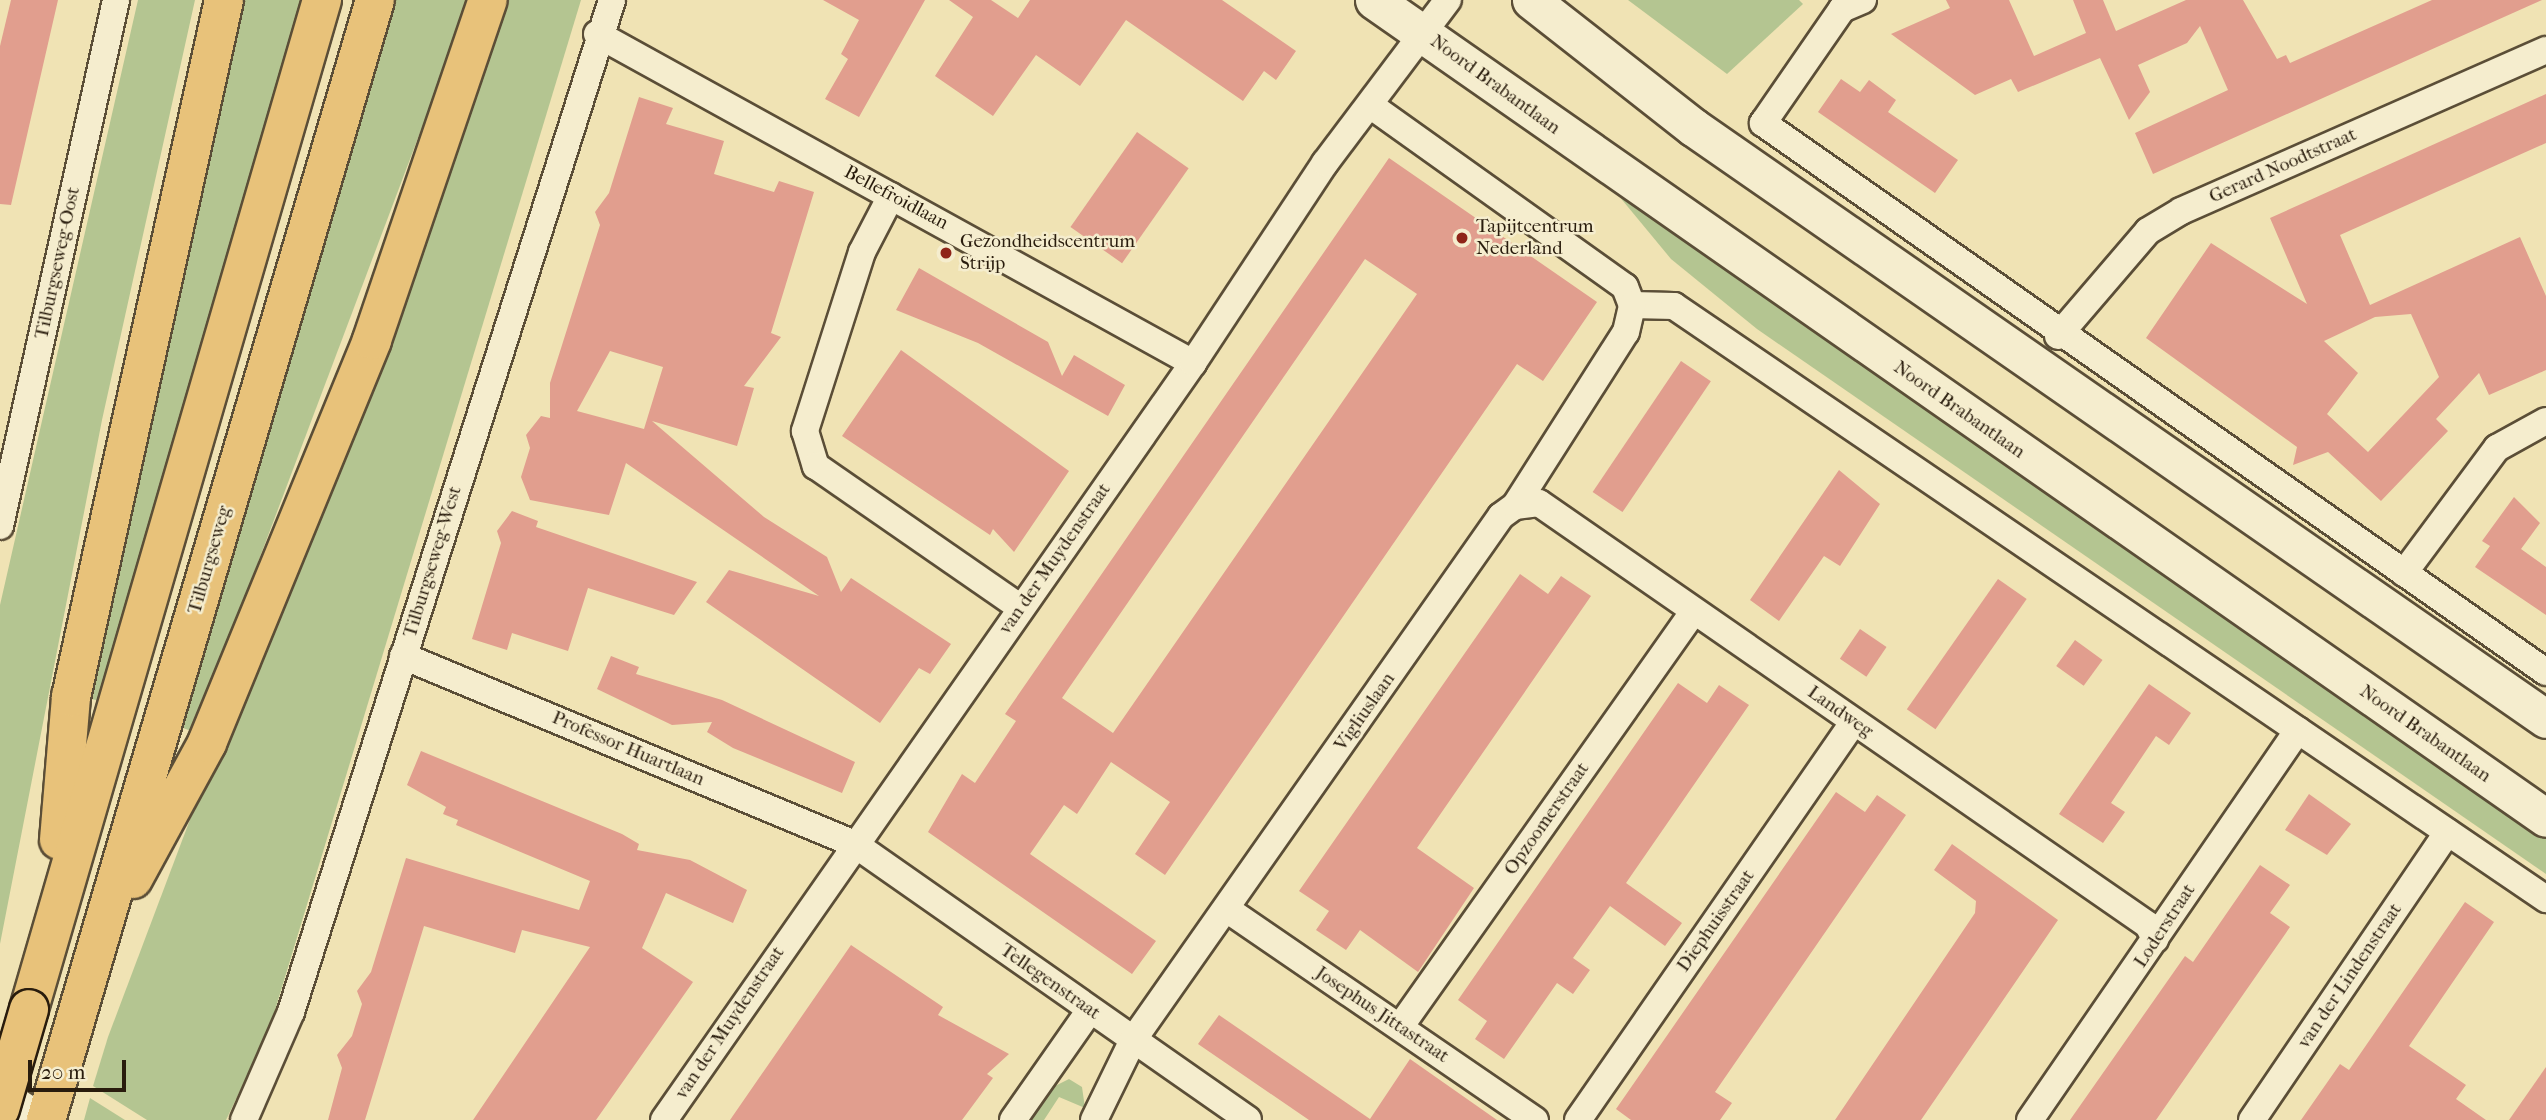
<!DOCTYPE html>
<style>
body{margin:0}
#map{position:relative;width:2546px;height:1120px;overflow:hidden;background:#f0e3b4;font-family:"IM FELL French Canon",serif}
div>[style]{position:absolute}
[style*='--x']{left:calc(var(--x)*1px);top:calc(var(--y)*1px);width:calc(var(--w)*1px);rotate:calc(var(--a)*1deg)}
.green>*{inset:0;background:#b4c591}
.building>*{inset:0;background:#e19e8e;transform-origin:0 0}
.roads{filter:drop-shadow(2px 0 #5b4e37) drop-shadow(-2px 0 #5b4e37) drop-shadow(0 2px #5b4e37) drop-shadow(0 -2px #5b4e37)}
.minor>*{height:26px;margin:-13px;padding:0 13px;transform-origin:13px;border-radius:13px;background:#f5edce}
.tertiary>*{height:33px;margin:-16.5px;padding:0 16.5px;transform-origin:16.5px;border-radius:16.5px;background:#f5edce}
.secondary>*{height:37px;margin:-18.5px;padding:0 18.5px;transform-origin:18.5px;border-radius:18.5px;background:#f5edce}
.trunk>*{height:38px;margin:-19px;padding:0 19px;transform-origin:19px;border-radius:19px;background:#e8c27a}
.bridges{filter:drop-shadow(2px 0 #291c0d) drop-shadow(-2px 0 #291c0d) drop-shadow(0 2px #291c0d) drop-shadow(0 -2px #291c0d)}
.trunk-bridge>*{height:38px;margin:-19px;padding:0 19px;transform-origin:19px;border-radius:19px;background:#e8c27a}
.dots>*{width:19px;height:19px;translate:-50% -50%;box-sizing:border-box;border:4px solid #f5edce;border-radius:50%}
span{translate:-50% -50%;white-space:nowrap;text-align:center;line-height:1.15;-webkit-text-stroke:5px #f5edce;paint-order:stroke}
.street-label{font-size:19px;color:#291c0d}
.poi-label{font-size:19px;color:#291c0d}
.left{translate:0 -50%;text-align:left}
.scale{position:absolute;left:28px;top:1060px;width:98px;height:32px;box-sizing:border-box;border:4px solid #291c0d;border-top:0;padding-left:9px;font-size:21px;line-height:24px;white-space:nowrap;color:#291c0d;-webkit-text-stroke:5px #f5edce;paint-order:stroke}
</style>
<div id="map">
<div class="green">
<i style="clip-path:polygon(138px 0,195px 0,102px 420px,0 944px,0 605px)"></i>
<i style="clip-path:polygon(235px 0,307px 0,102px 701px,85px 698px)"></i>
<i style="clip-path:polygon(396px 0,470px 0,194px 732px,183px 728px)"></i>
<i style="clip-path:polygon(499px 0,581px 0,269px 1030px,226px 1120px,147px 1120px,93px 1086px,108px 1037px)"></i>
<i style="clip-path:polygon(1628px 0,1799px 0,1803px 4px,1727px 74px)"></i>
<i style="clip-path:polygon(1604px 178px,2546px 829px,2546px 874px,1757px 329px,1671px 259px)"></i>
<i style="clip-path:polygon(1069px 1079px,1082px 1087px,1085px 1108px,1059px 1097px,1044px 1120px,1029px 1120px,1051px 1088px)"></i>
<i style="clip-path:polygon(90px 1098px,125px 1120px,84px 1120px)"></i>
</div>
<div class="building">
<i style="clip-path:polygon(11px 0,58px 0,11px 205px,0 204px,0 46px)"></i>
<i style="clip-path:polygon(823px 0,925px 0,859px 117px,825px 99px,848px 59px,841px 54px,859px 20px)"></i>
<i style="clip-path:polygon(949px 0,991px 0,1018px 18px,1030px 0,1222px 0,1296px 51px,1276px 80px,1264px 71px,1243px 101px,1126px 20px,1080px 86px,1036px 55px,993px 116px,935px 76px,973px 17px)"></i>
<i style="clip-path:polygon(1946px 0,2009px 0,2034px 56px,2086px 33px,2073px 0,2103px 0,2116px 31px,2186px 0,2243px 0,2277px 59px,2286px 55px,2290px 63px,2432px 0,2542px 0,2153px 174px,2135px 133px,2228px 90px,2200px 26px,2187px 43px,2138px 65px,2150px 92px,2129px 120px,2100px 58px,2018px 92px,2011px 79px,1975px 95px,1891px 34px,1950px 8px)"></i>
<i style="clip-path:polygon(1841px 79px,1860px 92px,1869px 80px,1896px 100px,1888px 112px,1958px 160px,1935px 193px,1818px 112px)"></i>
<i style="clip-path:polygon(evenodd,2546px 94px,2546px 143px,2340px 235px,2370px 305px,2520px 237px,2546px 296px,2546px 370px,2489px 395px,2479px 373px,2436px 419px,2448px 431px,2381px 501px,2328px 452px,2293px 465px,2297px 447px,2146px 338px,2211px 243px,2307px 304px,2270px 218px,2546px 94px,2411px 314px,2439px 377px,2368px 452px,2327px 414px,2358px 373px,2324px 341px,2375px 317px,2411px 314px)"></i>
<i style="clip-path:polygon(evenodd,639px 97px,673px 108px,666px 124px,724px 141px,714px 174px,774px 192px,779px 181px,814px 192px,771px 333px,781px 337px,744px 386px,754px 388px,737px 446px,652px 421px,764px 517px,827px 557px,841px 592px,851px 578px,951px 644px,930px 674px,919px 668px,880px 723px,706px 602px,729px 570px,819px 596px,626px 463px,609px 515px,530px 500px,521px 477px,530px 448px,526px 435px,541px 416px,550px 418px,550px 383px,600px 225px,595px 212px,609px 193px,639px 97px,610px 351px,663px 367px,644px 429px,577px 411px,610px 351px)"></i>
<i style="left:1137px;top:132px;width:63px;height:116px;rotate:35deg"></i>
<i style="clip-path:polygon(evenodd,1389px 158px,1597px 302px,1543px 381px,1517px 364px,1165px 875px,1135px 854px,1170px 802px,1111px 762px,1077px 814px,1064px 805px,1030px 854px,1156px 941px,1132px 974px,928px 832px,962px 774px,975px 783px,1016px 721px,1005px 714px,1389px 158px,1365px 259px,1417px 294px,1113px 733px,1062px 698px,1365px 259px)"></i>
<i style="clip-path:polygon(919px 268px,1048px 342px,1062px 376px,1074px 355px,1125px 385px,1108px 416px,978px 343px,896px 310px)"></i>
<i style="clip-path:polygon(901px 350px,1069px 471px,1014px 552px,993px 529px,990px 535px,842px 436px)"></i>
<i style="left:1681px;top:361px;width:36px;height:158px;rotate:34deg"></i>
<i style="clip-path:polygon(1839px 470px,1880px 504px,1840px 566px,1824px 556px,1779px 621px,1750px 600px)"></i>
<i style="clip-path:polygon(2514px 497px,2540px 523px,2521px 549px,2546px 567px,2546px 615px,2475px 567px,2490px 546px,2482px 541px)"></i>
<i style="clip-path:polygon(512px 511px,538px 521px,536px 527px,697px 582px,674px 615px,588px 588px,568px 651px,512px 633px,507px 650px,472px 639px,501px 543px,497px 531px)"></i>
<i style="clip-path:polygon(1520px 574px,1548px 594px,1561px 576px,1591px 596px,1417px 848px,1474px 888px,1418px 972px,1360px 930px,1346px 950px,1316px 930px,1329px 911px,1299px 891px)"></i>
<i style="left:1998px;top:579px;width:35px;height:159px;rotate:35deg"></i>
<i style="left:1860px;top:629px;width:32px;height:36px;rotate:34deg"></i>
<i style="left:2075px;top:640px;width:34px;height:32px;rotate:36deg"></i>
<i style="clip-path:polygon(611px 656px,639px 667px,636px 674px,722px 700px,855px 762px,842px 793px,733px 748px,707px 732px,712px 722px,672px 725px,597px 689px)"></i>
<i style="clip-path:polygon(1678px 683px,1707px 703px,1719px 685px,1749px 705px,1626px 883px,1682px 923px,1665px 946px,1610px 906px,1573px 958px,1590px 970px,1573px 994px,1557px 983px,1504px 1059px,1475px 1039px,1487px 1021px,1458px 1000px)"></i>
<i style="clip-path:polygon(2149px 684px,2191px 713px,2169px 745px,2156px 736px,2111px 803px,2125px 812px,2103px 843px,2059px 814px)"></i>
<i style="clip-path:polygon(421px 751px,622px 834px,639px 844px,637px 850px,690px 860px,747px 890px,733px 923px,666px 893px,642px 948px,693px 982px,596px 1120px,473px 1120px,590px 947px,522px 930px,515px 953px,424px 926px,365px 1120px,328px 1120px,342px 1068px,337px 1055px,352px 1036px,362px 1004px,357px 991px,371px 972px,406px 858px,579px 910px,590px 881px,456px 825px,458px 820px,443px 814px,446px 807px,407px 785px)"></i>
<i style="clip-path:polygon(1836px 792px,1865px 812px,1877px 795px,1906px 815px,1715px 1092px,1732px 1103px,1720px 1120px,1631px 1120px,1616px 1109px)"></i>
<i style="clip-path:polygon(2309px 794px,2351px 824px,2327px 855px,2285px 830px)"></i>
<i style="clip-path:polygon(1952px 844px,2058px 920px,1921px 1120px,1835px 1120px,1975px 913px,1976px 901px,1934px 870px)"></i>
<i style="clip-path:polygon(2260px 865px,2290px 885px,2270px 913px,2290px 927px,2156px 1120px,2070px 1120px,2185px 956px,2193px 962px)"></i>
<i style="clip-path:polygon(2465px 902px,2494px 922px,2409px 1046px,2466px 1085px,2456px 1099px,2486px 1120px,2301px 1120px,2340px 1064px,2349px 1070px)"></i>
<i style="clip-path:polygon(851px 945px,943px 1007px,938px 1015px,1009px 1054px,987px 1074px,993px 1078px,962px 1120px,730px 1120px)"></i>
<i style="clip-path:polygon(1219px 1015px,1370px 1119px,1410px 1059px,1497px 1120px,1309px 1120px,1198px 1044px)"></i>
<i style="clip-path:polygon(2546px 1067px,2546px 1120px,2509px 1120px)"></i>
</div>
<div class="roads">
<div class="minor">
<i style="--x:1863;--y:0;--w:23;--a:157"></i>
<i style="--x:1842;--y:9;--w:139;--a:124.7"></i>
<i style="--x:1763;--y:123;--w:956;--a:35.04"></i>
<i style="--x:597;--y:34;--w:681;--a:28.9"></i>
<i style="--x:1370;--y:105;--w:313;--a:35.5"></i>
<i style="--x:1625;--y:287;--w:19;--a:69"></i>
<i style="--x:891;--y:196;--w:63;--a:117.4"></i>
<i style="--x:862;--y:252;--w:188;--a:107.7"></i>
<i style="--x:805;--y:431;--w:37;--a:73"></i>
<i style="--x:816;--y:466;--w:248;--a:34.7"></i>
<i style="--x:1632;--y:305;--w:42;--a:1.4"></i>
<i style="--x:1674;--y:306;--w:1055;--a:34.22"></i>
<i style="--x:2058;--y:336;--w:138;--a:-49.4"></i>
<i style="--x:2148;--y:231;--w:39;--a:-31"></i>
<i style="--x:2181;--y:211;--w:399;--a:-23.8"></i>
<i style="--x:1515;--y:506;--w:24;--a:-7"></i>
<i style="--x:1539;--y:503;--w:741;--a:34.72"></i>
<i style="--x:2148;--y:925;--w:16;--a:63"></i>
<i style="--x:0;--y:526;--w:539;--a:-77.56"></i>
<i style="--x:2404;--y:573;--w:156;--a:-53.4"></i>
<i style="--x:2497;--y:448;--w:56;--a:-28.9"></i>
<i style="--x:403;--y:656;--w:487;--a:22.6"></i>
<i style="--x:853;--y:843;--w:482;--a:35"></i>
<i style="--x:1228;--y:910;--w:372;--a:34.4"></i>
<i style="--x:1400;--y:1027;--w:509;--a:-54.75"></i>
<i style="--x:244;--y:1120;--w:118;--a:-66.5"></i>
<i style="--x:291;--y:1012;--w:1062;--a:-72.4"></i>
<i style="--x:664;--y:1120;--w:924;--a:-55.05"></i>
<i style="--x:1193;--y:363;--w:240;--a:-56.6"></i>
<i style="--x:1325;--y:163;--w:204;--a:-53"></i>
<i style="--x:1013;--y:1120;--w:134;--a:-55"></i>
<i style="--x:1094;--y:1120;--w:89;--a:-64"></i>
<i style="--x:1133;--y:1040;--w:640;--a:-54.92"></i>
<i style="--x:1501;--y:516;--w:17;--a:-36"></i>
<i style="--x:1515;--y:506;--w:206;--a:-57.5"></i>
<i style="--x:1626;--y:332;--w:28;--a:-77"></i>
<i style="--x:1578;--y:1120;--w:484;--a:-55.3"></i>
<i style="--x:2030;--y:1120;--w:473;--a:-55.5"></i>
<i style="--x:2252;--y:1120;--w:348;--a:-55.8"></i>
</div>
<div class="tertiary">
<i style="--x:0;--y:1094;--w:48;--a:33"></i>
</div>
<div class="secondary">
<i style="--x:1374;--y:0;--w:1429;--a:34.91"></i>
<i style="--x:1531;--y:0;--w:206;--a:38.1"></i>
<i style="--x:1693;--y:127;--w:1038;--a:34.76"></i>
</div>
<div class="trunk">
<i style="--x:59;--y:840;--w:144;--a:-85.2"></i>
<i style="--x:71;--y:697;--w:714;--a:-77.62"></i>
<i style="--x:133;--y:879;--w:155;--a:-61.4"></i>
<i style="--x:207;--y:743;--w:435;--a:-67.7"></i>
<i style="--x:372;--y:340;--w:359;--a:-71.2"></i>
<i style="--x:29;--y:1009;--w:1051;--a:-73.81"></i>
<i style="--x:46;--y:1120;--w:1167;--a:-73.63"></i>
</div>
</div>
<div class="bridges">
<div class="trunk-bridge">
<i style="--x:0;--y:1109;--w:104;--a:-73.8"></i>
</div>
</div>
<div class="dots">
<i style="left:1462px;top:238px;background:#8f2418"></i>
<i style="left:946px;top:253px;background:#8f2418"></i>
</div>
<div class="street-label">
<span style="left:1495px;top:85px;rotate:36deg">Noord Brabantlaan</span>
<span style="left:2283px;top:166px;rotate:-24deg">Gerard Noodtstraat</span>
<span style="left:896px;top:198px;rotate:28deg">Bellefroidlaan</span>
<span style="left:58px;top:263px;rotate:-78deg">Tilburgseweg-Oost</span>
<span style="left:1959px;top:410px;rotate:35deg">Noord Brabantlaan</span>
<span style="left:1055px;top:559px;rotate:-55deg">van der Muydenstraat</span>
<span style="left:210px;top:560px;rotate:-74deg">Tilburgseweg</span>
<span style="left:433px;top:562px;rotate:-73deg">Tilburgseweg-West</span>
<span style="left:1365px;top:712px;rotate:-55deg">Vigliuslaan</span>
<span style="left:1840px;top:712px;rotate:35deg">Landweg</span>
<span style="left:2425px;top:734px;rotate:35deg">Noord Brabantlaan</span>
<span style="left:628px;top:749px;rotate:23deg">Professor Huartlaan</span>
<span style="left:1547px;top:819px;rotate:-55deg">Opzoomerstraat</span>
<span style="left:1716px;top:921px;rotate:-55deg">Diephuisstraat</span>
<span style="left:2165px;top:926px;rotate:-57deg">Loderstraat</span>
<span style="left:2350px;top:976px;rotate:-56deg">van der Lindenstraat</span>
<span style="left:1050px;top:982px;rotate:35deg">Tellegenstraat</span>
<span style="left:1382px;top:1015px;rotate:34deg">Josephus Jittastraat</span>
<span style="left:730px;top:1023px;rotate:-56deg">van der Muydenstraat</span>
</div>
<div class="poi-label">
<span class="left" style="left:1476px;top:238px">Tapijtcentrum<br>Nederland</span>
<span class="left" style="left:960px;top:253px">Gezondheidscentrum<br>Strijp</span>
</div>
<div class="scale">20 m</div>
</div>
